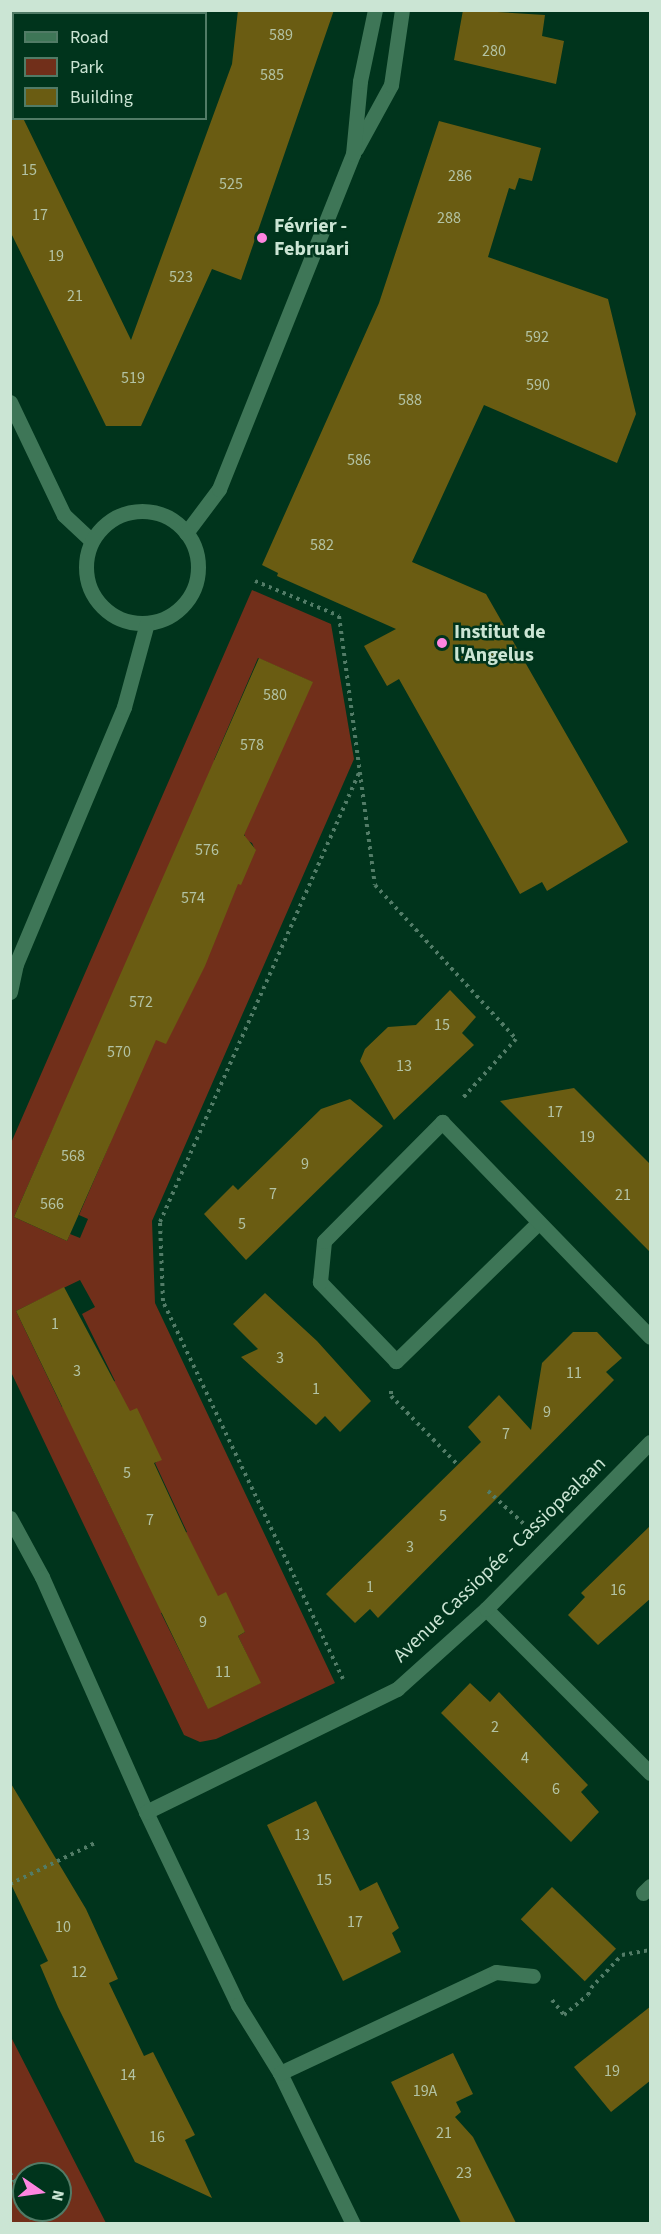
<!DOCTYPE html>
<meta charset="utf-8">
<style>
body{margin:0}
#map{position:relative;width:661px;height:2234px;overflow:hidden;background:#00341c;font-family:"Source Sans 3",sans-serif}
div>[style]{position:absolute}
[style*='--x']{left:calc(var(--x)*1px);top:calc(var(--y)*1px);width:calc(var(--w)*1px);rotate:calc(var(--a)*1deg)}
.green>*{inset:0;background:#712f1a}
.building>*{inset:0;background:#6a5c12;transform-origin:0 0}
.path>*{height:4px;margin-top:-2px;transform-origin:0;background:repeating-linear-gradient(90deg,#527c67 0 3px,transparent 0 7.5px)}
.minor>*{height:15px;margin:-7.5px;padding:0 7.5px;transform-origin:7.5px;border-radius:7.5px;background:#3e7657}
.minor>.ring{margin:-7.5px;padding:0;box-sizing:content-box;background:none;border:15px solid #3e7657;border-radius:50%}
.dots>*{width:16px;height:16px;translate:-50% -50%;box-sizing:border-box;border:3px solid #00341c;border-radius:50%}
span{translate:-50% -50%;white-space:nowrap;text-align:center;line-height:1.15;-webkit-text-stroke:5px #00341c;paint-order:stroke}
.number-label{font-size:16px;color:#b3c3a4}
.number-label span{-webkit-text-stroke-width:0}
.poi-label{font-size:20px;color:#cbe5d4;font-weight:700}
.left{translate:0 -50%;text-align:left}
.street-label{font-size:20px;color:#cbe5d4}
.frame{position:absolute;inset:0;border:12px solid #cbe5d4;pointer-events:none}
.legend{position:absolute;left:12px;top:12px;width:195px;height:108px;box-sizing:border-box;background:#00341c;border:2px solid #517b66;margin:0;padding:8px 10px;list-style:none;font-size:18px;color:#cbe5d4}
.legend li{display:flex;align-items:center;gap:12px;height:30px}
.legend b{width:30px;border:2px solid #517b66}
.north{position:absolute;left:12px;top:2162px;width:60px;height:60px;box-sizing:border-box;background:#00341c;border:2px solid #517b66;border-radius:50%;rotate:103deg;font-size:16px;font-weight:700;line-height:24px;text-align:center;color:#cbe5d4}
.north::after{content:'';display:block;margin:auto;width:21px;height:27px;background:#fe85e0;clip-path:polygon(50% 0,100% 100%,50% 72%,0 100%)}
</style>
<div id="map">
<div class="green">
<i style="clip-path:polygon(evenodd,252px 590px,331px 624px,354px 759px,152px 1221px,155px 1303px,335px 1683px,216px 1739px,200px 1742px,184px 1735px,11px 1372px,11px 1143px,252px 590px,258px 658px,312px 682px,229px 767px,214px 760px,258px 658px,252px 590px,192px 812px,245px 835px,244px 839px,252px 843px,255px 850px,232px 888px,192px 812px,252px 590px,57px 1120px,110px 1143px,79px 1215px,88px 1219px,80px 1238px,70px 1234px,67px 1241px,14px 1217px,57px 1120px,252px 590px,80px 1280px,95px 1307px,82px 1314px,115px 1381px,62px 1407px,16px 1311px,80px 1280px,252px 590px,161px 1459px,155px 1463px,187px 1532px,135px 1557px,89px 1462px,161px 1459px,252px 590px,218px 1596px,245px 1632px,238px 1636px,260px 1683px,208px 1708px,161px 1613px,218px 1596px)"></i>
<i style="clip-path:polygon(evenodd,10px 2037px,11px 2037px,106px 2223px,11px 2223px,10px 2037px,24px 2174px,60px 2174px,60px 2210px,24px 2210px,24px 2174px)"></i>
</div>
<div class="building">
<i style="clip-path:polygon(238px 10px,334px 10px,241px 280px,212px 269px,141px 426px,106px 426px,10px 231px,10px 93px,14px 118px,23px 118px,131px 340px,232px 64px)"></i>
<i style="clip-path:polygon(463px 10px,545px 15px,542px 36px,564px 41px,556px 84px,454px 60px)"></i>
<i style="clip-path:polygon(439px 121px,541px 148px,532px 181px,519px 178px,515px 190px,509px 188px,488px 257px,608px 299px,636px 414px,617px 463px,484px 405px,412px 562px,486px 594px,628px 842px,547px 891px,542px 882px,520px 894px,399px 679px,387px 686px,364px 646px,396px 629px,277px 576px,278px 573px,262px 565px,379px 303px)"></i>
<i style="clip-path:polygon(259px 658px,313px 682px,244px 835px,256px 850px,241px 885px,238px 884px,205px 966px,166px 1044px,156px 1040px,67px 1241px,14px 1217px)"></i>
<i style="clip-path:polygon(450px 990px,476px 1017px,462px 1033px,474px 1045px,394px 1120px,360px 1061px,365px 1049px,388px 1027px,416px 1025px)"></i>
<i style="clip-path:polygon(574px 1088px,651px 1165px,651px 1253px,500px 1101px)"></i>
<i style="clip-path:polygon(350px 1099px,383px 1126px,246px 1260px,204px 1214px,233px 1185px,238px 1190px,321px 1109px)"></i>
<i style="clip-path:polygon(64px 1287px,130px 1411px,137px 1408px,162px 1460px,154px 1463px,186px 1532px,218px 1596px,226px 1592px,245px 1632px,238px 1636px,261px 1683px,208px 1709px,16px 1311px)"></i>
<i style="clip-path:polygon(265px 1293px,317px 1341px,371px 1401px,340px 1432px,325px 1416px,316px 1425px,241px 1357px,258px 1349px,233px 1324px)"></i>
<i style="clip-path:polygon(573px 1332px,597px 1332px,622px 1358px,606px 1372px,614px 1380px,378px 1618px,370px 1609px,355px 1623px,326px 1594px,481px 1442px,468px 1427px,499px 1395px,531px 1430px,542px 1363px)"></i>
<i style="clip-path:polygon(651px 1525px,651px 1598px,598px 1645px,568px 1615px,585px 1597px,581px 1593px)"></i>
<i style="clip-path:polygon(470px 1683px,490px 1702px,499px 1692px,588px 1785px,581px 1792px,599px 1812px,571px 1842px,441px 1713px)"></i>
<i style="clip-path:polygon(10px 1782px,86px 1909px,118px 1979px,109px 1983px,144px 2056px,153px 2052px,195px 2135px,185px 2140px,212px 2198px,135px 2162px,58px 2007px,40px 1965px,48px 1961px,10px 1882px)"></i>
<i style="clip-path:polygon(316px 1801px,360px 1891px,377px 1882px,399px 1928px,392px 1933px,401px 1952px,343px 1981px,267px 1825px)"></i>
<i style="left:552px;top:1887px;width:89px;height:45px;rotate:44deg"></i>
<i style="clip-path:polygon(651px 2006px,651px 2080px,611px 2112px,574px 2067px)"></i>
<i style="clip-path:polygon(453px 2053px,473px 2094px,456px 2102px,461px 2112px,455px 2117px,473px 2137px,516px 2223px,461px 2223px,391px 2082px)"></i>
</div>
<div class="path">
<i style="--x:255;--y:581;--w:91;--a:22.6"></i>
<i style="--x:339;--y:616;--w:271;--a:82.4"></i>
<i style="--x:375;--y:885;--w:209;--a:47.5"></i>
<i style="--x:516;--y:1039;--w:82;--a:132"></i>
<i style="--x:391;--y:1391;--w:5;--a:90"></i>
<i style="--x:391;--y:1396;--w:95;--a:45.9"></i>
<i style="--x:488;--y:1491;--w:50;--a:42.6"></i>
<i style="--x:343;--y:1679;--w:419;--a:-115.5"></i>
<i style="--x:163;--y:1301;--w:79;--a:-92.2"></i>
<i style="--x:160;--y:1222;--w:494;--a:-66.1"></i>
<i style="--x:10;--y:1884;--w:94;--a:-25.8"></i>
<i style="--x:552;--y:2000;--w:19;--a:51"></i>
<i style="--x:564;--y:2015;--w:31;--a:-40"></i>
<i style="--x:588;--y:1995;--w:8;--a:-67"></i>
<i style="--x:591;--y:1988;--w:45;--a:-46.8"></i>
<i style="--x:622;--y:1955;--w:28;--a:-10"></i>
<i style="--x:10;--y:2173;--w:29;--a:61"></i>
<i style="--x:29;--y:2210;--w:15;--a:74"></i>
</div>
<div class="minor">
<i style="--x:356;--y:149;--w:73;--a:-61.3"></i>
<i style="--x:391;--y:85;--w:76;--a:-81.7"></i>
<i style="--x:10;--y:402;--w:125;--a:64.5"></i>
<i style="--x:64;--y:515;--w:38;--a:43"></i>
<i class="ring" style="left:86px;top:511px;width:97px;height:97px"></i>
<i style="--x:186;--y:533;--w:55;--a:-53.1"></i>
<i style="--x:219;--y:489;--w:361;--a:-68.2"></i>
<i style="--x:353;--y:154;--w:73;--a:-84.5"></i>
<i style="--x:360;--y:81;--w:73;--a:-78.1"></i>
<i style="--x:10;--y:992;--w:29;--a:-78"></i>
<i style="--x:16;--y:964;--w:279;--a:-67.2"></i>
<i style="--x:124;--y:707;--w:87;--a:-74.7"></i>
<i style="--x:537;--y:1224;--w:197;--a:135.8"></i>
<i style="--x:396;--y:1361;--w:110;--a:-133.9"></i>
<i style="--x:320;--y:1282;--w:41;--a:-84.4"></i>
<i style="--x:324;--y:1241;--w:168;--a:-45.2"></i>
<i style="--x:442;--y:1122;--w:299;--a:45.9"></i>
<i style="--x:10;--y:1518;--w:67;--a:61.5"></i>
<i style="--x:42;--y:1577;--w:257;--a:66.1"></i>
<i style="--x:146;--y:1812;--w:214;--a:64.5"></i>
<i style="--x:238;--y:2005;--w:80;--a:58.3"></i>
<i style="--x:280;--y:2073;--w:168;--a:64.2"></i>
<i style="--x:486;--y:1609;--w:232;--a:45"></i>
<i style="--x:146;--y:1812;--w:280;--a:-26.1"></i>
<i style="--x:397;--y:1689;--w:120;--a:-42"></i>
<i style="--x:486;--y:1609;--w:234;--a:-45.5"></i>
<i style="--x:643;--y:1893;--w:10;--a:-45"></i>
<i style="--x:280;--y:2073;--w:238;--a:-25.1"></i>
<i style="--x:496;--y:1972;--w:37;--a:6"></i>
</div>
<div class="dots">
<i style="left:262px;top:238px;background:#fe85e0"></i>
<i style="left:442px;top:643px;background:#fe85e0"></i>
</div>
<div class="number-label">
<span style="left:281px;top:35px">589</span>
<span style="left:494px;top:51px">280</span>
<span style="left:272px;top:75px">585</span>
<span style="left:29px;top:170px">15</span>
<span style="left:460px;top:176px">286</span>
<span style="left:231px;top:184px">525</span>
<span style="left:40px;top:215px">17</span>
<span style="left:449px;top:218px">288</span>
<span style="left:56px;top:256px">19</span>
<span style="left:181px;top:277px">523</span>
<span style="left:75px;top:296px">21</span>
<span style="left:537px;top:337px">592</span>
<span style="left:133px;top:378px">519</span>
<span style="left:538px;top:385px">590</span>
<span style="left:410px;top:400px">588</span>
<span style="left:359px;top:460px">586</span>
<span style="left:322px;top:545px">582</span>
<span style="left:275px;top:695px">580</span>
<span style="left:252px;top:745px">578</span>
<span style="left:207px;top:850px">576</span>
<span style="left:193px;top:898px">574</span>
<span style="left:141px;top:1002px">572</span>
<span style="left:442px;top:1025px">15</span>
<span style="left:119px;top:1052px">570</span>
<span style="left:404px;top:1066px">13</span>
<span style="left:555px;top:1112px">17</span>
<span style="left:587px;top:1137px">19</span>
<span style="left:73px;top:1156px">568</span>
<span style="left:305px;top:1164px">9</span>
<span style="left:273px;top:1194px">7</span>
<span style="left:623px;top:1195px">21</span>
<span style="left:52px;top:1204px">566</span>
<span style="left:242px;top:1224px">5</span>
<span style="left:55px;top:1324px">1</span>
<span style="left:280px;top:1358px">3</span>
<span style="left:77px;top:1371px">3</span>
<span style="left:574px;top:1373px">11</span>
<span style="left:316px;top:1389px">1</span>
<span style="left:547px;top:1412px">9</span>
<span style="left:506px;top:1434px">7</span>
<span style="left:127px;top:1473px">5</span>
<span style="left:443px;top:1516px">5</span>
<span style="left:150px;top:1520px">7</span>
<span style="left:410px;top:1547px">3</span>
<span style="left:370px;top:1587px">1</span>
<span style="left:618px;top:1590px">16</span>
<span style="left:203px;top:1622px">9</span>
<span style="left:223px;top:1672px">11</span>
<span style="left:495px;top:1727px">2</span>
<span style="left:525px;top:1758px">4</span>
<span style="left:556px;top:1789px">6</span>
<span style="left:302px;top:1835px">13</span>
<span style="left:324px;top:1880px">15</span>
<span style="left:355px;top:1922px">17</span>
<span style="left:63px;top:1927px">10</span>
<span style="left:79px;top:1972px">12</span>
<span style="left:612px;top:2071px">19</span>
<span style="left:128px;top:2075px">14</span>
<span style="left:425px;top:2091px">19A</span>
<span style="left:444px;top:2133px">21</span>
<span style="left:157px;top:2137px">16</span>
<span style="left:464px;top:2173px">23</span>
</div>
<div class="poi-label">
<span class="left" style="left:274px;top:238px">Février -<br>Februari</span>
<span class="left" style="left:454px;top:644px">Institut de<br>l'Angelus</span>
</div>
<div class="street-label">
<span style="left:500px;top:1560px;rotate:-44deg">Avenue Cassiopée - Cassiopealaan</span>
</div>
<div class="frame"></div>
<ul class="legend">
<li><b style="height:8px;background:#3e7657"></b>Road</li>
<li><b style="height:16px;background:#712f1a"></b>Park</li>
<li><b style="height:16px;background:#6a5c12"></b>Building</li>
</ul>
<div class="north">N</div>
</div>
